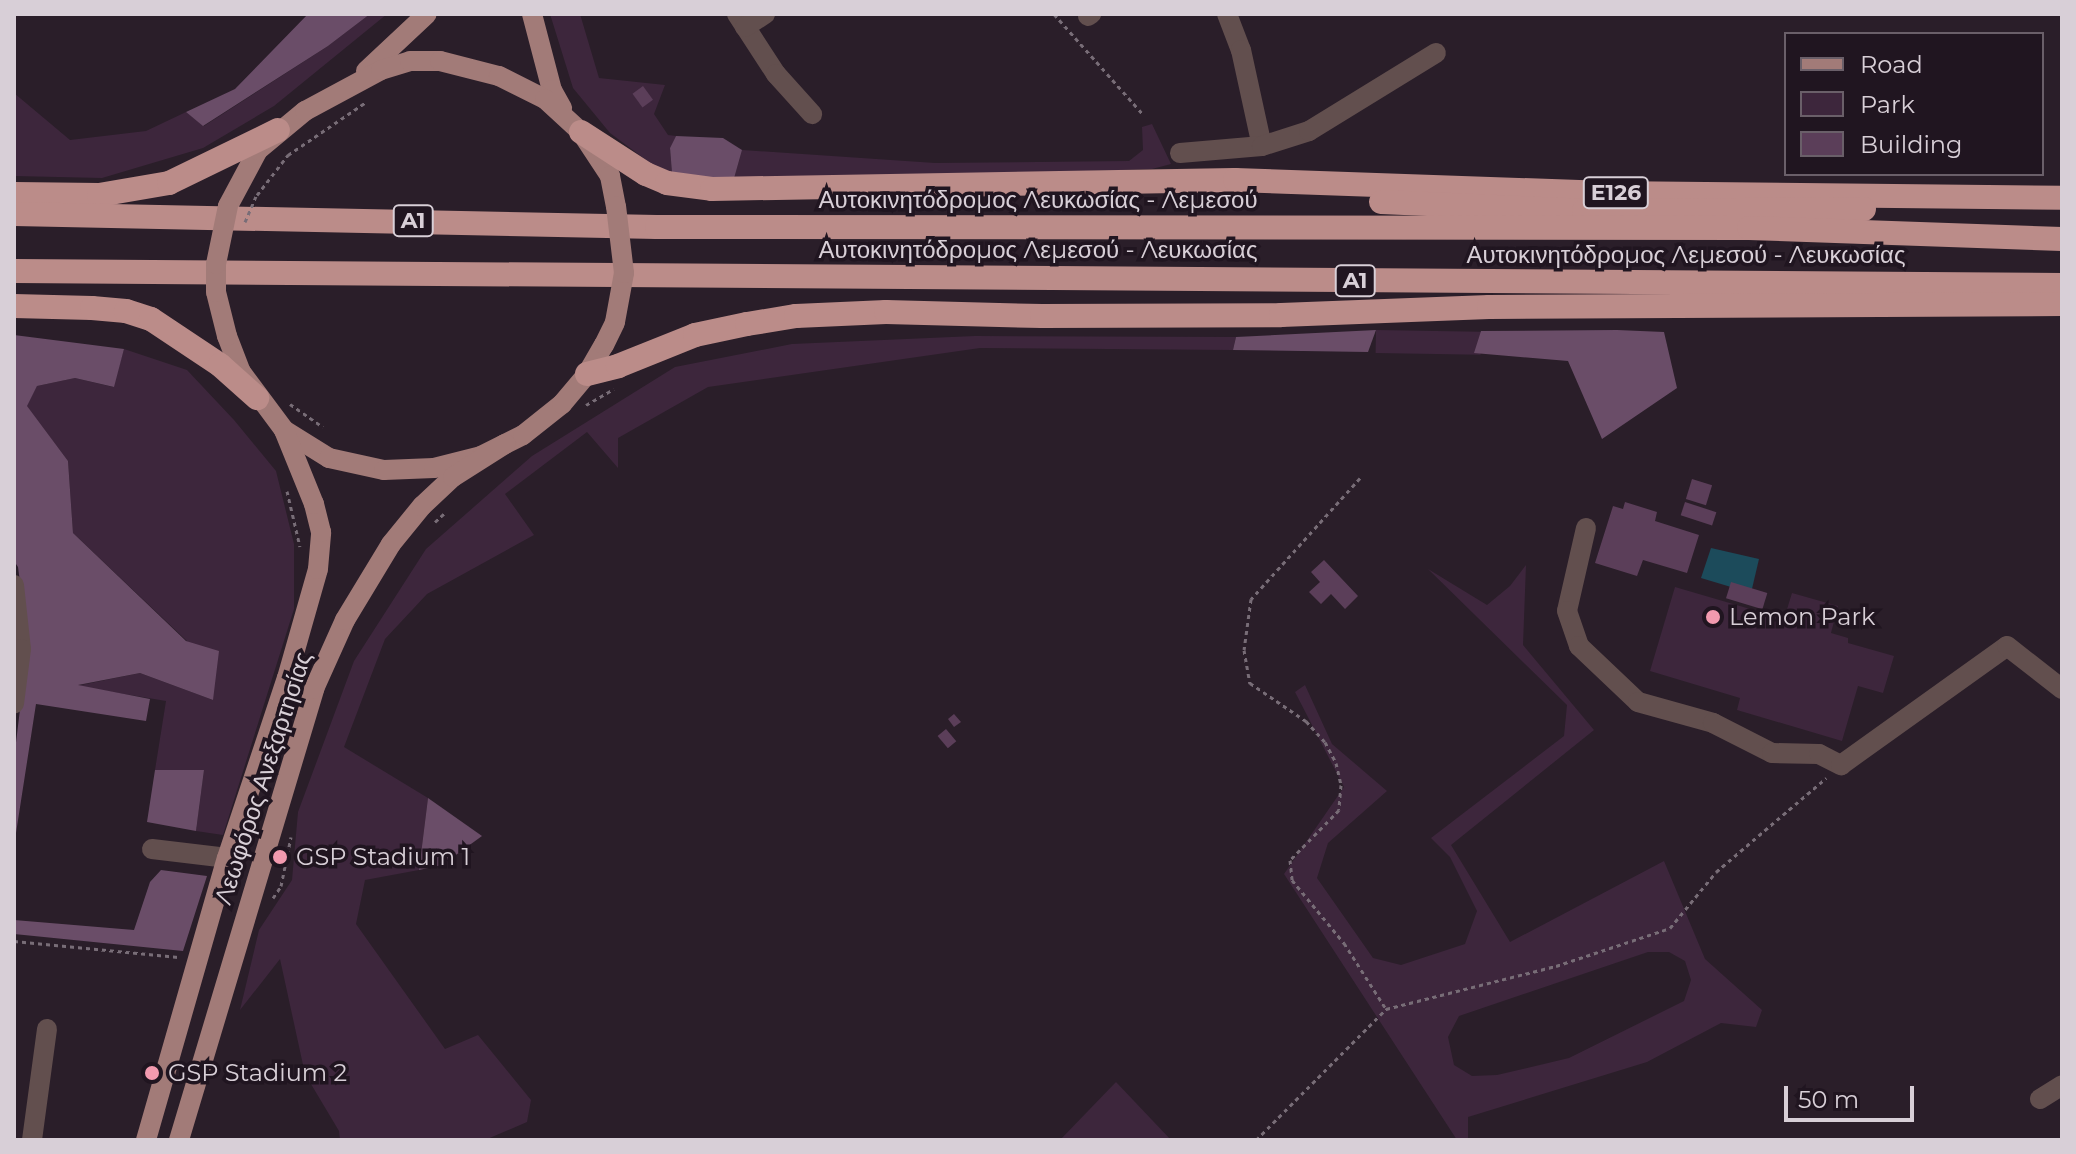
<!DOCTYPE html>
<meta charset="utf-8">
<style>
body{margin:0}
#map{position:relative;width:2076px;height:1154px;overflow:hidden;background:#2a1e29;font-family:Montserrat,sans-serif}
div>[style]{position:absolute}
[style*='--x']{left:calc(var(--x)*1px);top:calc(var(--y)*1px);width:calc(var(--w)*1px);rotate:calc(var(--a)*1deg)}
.green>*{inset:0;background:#3d263c;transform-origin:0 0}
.forest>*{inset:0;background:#6a4d68}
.water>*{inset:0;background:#1c4b5b}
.building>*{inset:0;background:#5b3e59;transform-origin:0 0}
.path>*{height:3px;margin-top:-1.5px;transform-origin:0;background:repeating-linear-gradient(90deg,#786d77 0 4px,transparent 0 8px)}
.minor>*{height:20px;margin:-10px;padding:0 10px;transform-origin:10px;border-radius:10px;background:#624f4e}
.major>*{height:20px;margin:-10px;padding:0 10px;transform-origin:10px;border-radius:10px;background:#a27b78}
.highway>*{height:24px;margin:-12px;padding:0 12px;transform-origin:12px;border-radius:12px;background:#bb8c89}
.path-bridge>*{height:3px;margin-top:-1.5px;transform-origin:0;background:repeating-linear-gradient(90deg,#786d77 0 4px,transparent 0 8px)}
.major-bridge>*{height:20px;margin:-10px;padding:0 10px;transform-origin:10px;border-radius:10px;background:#a27b78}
.dots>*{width:22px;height:22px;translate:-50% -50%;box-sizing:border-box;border:4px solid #201520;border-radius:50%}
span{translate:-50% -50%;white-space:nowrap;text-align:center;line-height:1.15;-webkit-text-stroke:7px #201520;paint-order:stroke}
.shield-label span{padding:2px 6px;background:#201520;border:2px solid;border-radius:6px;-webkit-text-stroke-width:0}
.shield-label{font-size:22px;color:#d8cfd7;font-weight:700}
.street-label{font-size:24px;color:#d8cfd7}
.poi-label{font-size:24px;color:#d8cfd7}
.left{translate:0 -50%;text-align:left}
.frame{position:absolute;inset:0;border:16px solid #d8cfd7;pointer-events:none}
.legend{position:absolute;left:1784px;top:32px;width:260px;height:144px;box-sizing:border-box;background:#201520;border:2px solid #6a5f69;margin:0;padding:10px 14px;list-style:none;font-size:24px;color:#d8cfd7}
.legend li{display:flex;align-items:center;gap:16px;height:40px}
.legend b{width:40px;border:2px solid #6a5f69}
.scale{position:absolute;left:1784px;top:1086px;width:130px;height:36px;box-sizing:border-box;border:4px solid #d8cfd7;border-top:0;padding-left:10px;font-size:24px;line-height:28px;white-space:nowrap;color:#d8cfd7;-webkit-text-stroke:6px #201520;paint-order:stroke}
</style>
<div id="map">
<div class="green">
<i style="clip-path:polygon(370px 14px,387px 14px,274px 106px,203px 148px,102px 178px,14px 176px,14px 93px,70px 140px,146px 131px,186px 112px,204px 126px,328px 46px)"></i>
<i style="clip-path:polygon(550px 14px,580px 14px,599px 78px,665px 85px,654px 114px,668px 135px,676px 136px,670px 148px,672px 173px,658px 169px,610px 133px,573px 88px)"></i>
<i style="clip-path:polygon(1152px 124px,1171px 164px,1152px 169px,733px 182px,742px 150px,935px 163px,1129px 161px,1143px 150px,1142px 127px)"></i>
<i style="left:1376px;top:330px;width:105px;height:23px;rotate:1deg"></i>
<i style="clip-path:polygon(975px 336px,1236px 337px,1233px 350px,980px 348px,708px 387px,618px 438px,618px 468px,587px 432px,505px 494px,534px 535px,427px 594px,385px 639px,344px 747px,428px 798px,419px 870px,365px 880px,356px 924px,445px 1049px,478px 1035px,531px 1100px,527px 1122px,485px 1140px,340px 1140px,339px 1131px,305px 1074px,280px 959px,240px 1010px,259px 930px,292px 880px,298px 812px,354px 661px,426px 549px,532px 456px,675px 367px,792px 344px)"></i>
<i style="clip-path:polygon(124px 349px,187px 370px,234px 420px,276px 471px,294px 544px,294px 609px,223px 835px,196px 831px,204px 770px,155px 770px,166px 701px,76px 686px,140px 673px,213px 700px,187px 641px,73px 533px,68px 461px,26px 406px,37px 386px,75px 378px,113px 387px)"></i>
<i style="clip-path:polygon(evenodd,1526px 565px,1523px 645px,1594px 730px,1451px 845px,1510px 942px,1664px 861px,1705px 959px,1762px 1010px,1756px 1027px,1721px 1023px,1647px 1062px,1468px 1117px,1468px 1140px,1457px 1140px,1284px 874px,1344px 787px,1295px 692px,1305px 685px,1332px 744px,1387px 791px,1328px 843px,1317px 878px,1373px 958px,1401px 965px,1465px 944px,1477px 911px,1450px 857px,1431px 838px,1564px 736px,1567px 705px,1428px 569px,1487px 605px,1510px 586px,1526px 565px,1648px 952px,1669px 952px,1685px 961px,1691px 980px,1684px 1001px,1569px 1058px,1497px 1075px,1472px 1076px,1454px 1065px,1448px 1037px,1459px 1016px,1648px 952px)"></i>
<i style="clip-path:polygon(1675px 587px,1784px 619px,1792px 593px,1838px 606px,1831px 633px,1848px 638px,1848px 643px,1894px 656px,1883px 693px,1858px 686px,1842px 741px,1737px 710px,1740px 698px,1650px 671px)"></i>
<i style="clip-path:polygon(1116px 1082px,1171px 1140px,1060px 1140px)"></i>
</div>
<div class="forest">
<i style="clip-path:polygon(308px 14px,370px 14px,328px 46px,203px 126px,186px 112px,235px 89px)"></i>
<i style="clip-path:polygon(676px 136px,723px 138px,742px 150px,733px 182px,672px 173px,670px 148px)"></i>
<i style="clip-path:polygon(1376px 330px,1368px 352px,1233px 350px,1236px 337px)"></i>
<i style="clip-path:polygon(1617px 330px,1664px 332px,1677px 388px,1602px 439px,1568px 361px,1474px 353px,1481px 331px)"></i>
<i style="clip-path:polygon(14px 335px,124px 349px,114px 387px,75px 378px,37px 386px,27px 406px,68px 461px,73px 533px,186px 641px,219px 651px,213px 700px,140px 673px,78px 685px,150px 699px,146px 721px,36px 704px,14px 846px,14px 759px,28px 643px,18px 567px,14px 561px)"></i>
<i style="clip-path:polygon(155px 770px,204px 770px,196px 831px,147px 822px)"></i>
<i style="clip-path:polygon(428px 798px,482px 836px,442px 865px,419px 870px)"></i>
<i style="clip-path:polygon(161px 870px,207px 876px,183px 951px,14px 934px,14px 920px,134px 930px,150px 882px)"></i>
</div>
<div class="water">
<i style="clip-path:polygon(1711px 548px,1759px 559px,1751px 593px,1701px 578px)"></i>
</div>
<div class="building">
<i style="left:643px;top:86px;width:17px;height:13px;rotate:54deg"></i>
<i style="left:1692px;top:479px;width:21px;height:21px;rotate:17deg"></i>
<i style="clip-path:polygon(1625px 502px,1657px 512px,1655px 521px,1699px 535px,1687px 573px,1643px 560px,1637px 576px,1595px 563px,1613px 506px,1623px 509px)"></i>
<i style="left:1685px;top:502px;width:33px;height:14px;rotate:18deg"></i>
<i style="clip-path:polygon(1324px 560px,1358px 596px,1345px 609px,1331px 594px,1321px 604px,1309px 592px,1320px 582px,1311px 572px)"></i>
<i style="left:1731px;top:582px;width:38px;height:17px;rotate:17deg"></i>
<i style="clip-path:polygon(954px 714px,961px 722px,954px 727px,948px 719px)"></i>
<i style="left:946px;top:729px;width:16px;height:11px;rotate:50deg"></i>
</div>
<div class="path">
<i style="--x:1054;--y:14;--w:132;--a:48.4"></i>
<i style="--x:257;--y:195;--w:51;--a:-52.2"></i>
<i style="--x:288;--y:155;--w:94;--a:-34.2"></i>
<i style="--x:290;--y:404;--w:40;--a:34.9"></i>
<i style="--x:586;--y:405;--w:32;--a:-30"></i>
<i style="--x:1360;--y:478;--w:163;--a:132"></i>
<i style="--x:1251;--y:599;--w:51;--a:97.8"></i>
<i style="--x:1244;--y:650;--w:34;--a:80"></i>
<i style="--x:1250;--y:683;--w:68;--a:34.2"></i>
<i style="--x:1306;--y:721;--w:28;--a:48"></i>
<i style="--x:1325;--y:742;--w:24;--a:62"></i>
<i style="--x:1336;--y:763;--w:23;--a:77"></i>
<i style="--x:1341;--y:785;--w:25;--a:95"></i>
<i style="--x:1339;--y:810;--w:70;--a:134.4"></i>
<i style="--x:1290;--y:860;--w:20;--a:84"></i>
<i style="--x:1292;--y:880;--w:82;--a:50.5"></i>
<i style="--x:1344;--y:943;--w:78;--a:57.5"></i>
<i style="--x:1386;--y:1009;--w:175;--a:-14.2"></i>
<i style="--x:1556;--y:966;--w:120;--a:-18.4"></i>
<i style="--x:1670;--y:928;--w:72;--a:-50.6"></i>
<i style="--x:1716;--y:872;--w:145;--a:-40.5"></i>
<i style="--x:287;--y:491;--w:57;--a:76.9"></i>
<i style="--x:435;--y:522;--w:16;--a:-43"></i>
<i style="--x:273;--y:898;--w:14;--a:-56"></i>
<i style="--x:281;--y:886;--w:50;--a:-78.5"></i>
<i style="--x:14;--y:941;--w:165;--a:5.6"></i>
<i style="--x:1256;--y:1140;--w:185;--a:-45.2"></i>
</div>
<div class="minor">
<i style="--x:737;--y:14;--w:72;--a:57"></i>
<i style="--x:776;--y:74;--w:54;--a:48"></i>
<i style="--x:1227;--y:14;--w:39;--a:69"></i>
<i style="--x:1241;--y:50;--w:98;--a:77.7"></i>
<i style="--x:1088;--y:16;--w:4;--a:-34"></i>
<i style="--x:745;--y:27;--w:24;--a:-33"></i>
<i style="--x:1180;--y:153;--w:82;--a:-4.9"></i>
<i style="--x:1262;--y:146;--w:49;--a:-17.7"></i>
<i style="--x:1309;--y:131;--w:149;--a:-31.6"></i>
<i style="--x:1586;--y:528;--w:85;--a:102.9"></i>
<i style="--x:1567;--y:611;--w:37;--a:71"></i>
<i style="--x:1579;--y:646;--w:81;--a:43.5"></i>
<i style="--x:1638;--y:702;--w:78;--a:15.6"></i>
<i style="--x:1713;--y:723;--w:66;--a:27"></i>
<i style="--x:1772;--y:753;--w:47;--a:1.2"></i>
<i style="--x:1819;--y:754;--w:25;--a:27"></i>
<i style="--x:1841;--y:765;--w:204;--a:-35.6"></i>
<i style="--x:2007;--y:646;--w:70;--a:38"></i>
<i style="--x:14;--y:585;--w:64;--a:83.8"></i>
<i style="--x:21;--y:649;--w:55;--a:97.3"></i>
<i style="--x:152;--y:849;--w:76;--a:6.8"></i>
<i style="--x:2040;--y:1099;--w:26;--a:-32"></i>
<i style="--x:32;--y:1140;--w:112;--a:-82.3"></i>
</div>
<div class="major">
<i style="--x:532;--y:14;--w:79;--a:75.3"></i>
<i style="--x:552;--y:90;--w:21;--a:61"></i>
<i style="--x:366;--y:71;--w:83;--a:-43.1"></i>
<i style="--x:228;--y:206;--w:64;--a:-61.8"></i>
<i style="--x:258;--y:150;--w:61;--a:-39.7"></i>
<i style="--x:305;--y:111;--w:86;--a:-28.3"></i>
<i style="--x:381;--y:70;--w:30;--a:-17"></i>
<i style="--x:410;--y:61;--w:30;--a:0"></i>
<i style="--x:440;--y:61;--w:61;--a:14.3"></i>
<i style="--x:499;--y:76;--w:51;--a:26.6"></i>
<i style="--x:545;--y:99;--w:49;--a:42.5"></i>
<i style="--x:581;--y:132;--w:53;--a:56.6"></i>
<i style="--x:610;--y:176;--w:31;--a:79"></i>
<i style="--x:227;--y:336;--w:39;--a:69"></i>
<i style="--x:241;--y:372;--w:72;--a:53.4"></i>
<i style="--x:284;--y:430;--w:53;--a:31.9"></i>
<i style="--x:329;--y:458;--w:56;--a:12.3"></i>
<i style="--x:384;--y:470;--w:50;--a:-2.3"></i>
<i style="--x:434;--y:468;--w:49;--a:-14.3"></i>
<i style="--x:481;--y:456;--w:47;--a:-26.6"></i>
<i style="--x:523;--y:435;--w:50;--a:-38.5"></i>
<i style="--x:562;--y:404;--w:39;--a:-50"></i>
<i style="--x:587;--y:374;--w:34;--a:-60"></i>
<i style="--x:146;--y:1140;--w:293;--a:-74"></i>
<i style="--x:227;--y:858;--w:190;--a:-71.6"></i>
<i style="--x:287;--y:678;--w:113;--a:-74.1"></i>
<i style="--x:318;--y:569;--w:37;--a:-85"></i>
<i style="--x:321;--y:532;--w:29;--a:-104"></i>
<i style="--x:314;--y:504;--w:80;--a:-112.1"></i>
<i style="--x:179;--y:1140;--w:471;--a:-73.3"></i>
<i style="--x:314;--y:689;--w:76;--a:-65.8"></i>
<i style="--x:345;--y:620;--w:89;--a:-58.8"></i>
<i style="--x:391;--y:544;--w:49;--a:-50.8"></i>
<i style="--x:422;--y:506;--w:42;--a:-43.1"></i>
<i style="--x:453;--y:477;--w:62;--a:-32.4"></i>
</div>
<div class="highway">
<i style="--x:581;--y:132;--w:77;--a:32.9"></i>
<i style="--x:646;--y:174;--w:23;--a:23"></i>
<i style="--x:667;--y:183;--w:45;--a:7.6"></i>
<i style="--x:712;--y:189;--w:523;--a:-0.99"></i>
<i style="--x:1235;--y:180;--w:372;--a:2"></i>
<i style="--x:1607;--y:193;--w:455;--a:0.6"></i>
<i style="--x:14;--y:194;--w:85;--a:0.7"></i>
<i style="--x:99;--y:195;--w:71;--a:-9.7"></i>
<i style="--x:169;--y:183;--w:121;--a:-25.9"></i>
<i style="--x:1381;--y:202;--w:203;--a:2.5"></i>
<i style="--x:1584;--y:211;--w:280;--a:-0.4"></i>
<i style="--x:14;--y:214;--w:643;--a:1.16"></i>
<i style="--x:657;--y:227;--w:1092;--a:0.05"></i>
<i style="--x:1749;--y:228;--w:313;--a:2"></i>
<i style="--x:14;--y:271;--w:2048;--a:0.39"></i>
<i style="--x:14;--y:306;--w:78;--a:1.5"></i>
<i style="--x:92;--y:308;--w:34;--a:5"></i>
<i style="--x:126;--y:311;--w:26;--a:18"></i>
<i style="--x:151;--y:319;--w:83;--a:33.7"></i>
<i style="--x:220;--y:365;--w:50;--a:41.7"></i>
<i style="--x:587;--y:374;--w:32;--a:-14"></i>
<i style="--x:618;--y:366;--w:83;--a:-21.9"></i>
<i style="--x:695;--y:335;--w:53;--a:-11.9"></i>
<i style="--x:747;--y:324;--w:50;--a:-9.3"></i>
<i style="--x:796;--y:316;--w:90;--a:-2.5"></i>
<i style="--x:886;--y:312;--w:156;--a:1.5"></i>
<i style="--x:1042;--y:316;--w:239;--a:-0.2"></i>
<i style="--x:1281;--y:315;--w:208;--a:-2.2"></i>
<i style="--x:1489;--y:307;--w:573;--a:-0.3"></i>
</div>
<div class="path-bridge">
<i style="--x:245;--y:222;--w:28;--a:-67"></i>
</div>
<div class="major-bridge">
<i style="--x:227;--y:336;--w:45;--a:-104"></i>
<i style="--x:216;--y:292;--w:28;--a:-90"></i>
<i style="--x:216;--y:264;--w:59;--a:-78.3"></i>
<i style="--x:604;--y:345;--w:25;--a:-64"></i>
<i style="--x:615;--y:322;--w:50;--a:-79.6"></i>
<i style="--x:624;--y:273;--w:67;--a:-96.8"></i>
</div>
<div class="dots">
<i style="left:1713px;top:617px;background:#f29aaf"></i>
<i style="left:280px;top:857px;background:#f29aaf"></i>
<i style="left:152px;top:1073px;background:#f29aaf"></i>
</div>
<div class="shield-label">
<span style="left:1616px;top:193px">E126</span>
<span style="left:413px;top:221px">A1</span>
<span style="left:1355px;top:281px">A1</span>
</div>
<div class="street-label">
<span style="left:1038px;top:200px">Αυτοκινητόδρομος Λευκωσίας - Λεμεσού</span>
<span style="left:1038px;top:250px">Αυτοκινητόδρομος Λεμεσού - Λευκωσίας</span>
<span style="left:1686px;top:255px">Αυτοκινητόδρομος Λεμεσού - Λευκωσίας</span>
<span style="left:263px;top:778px;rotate:-72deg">Λεωφόρος Ανεξαρτησίας</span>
</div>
<div class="poi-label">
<span class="left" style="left:1729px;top:617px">Lemon Park</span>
<span class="left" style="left:296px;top:857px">GSP Stadium 1</span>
<span class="left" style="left:168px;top:1073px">GSP Stadium 2</span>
</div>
<div class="frame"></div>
<ul class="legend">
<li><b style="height:10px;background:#a27b78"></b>Road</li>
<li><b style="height:22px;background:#3d263c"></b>Park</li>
<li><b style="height:22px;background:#5b3e59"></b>Building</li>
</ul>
<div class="scale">50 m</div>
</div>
